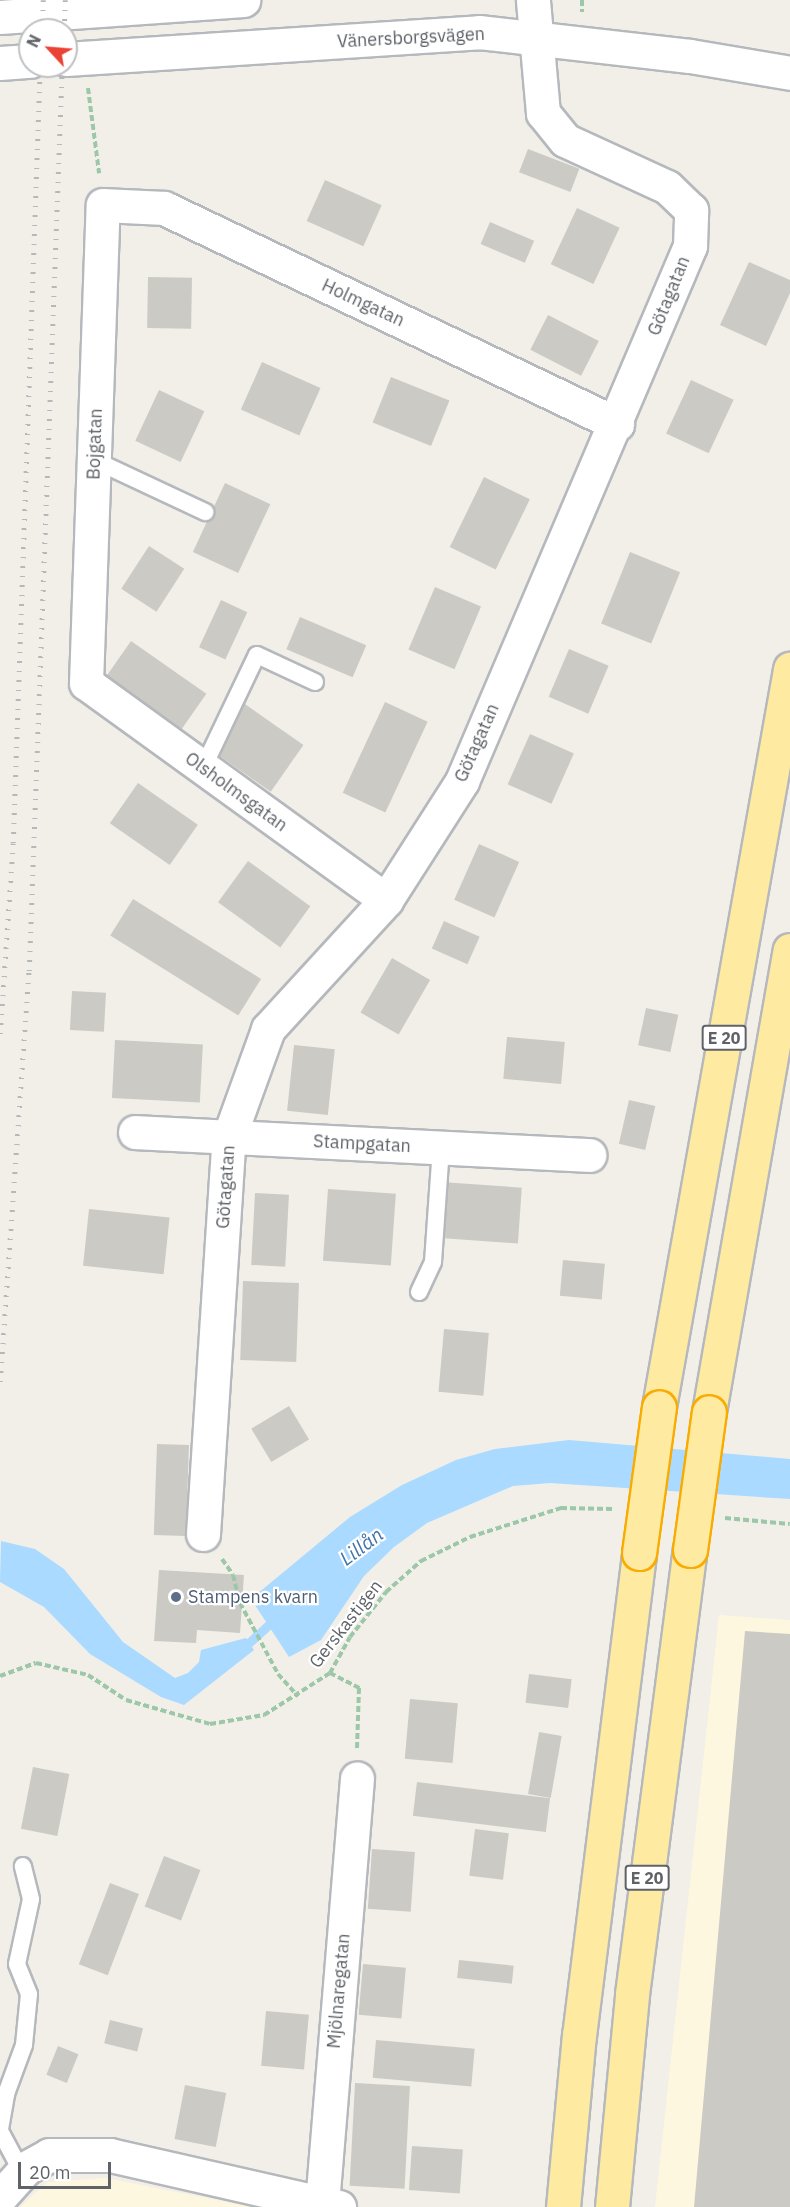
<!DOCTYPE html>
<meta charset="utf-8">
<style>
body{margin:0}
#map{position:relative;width:790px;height:2207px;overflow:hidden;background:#f1efe8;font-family:"IBM Plex Sans",sans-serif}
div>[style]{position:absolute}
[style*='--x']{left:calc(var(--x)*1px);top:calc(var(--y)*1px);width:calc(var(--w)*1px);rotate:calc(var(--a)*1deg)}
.commercial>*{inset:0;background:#fef7e0}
.water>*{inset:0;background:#aadaff}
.stream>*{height:9px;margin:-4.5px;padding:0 4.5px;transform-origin:4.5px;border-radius:4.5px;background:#aadaff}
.building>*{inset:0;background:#cccac5;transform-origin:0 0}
.path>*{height:4px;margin-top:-2px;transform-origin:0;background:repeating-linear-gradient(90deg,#9cc7a9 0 6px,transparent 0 9px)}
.roads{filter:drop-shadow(2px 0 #b5b8bc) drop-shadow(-2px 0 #b5b8bc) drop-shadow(0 2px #b5b8bc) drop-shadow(0 -2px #b5b8bc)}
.service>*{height:16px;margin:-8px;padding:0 8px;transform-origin:8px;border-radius:8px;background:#fff}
.minor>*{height:33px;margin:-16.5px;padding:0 16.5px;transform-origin:16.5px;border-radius:16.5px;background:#fff}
.secondary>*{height:33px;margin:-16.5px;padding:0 16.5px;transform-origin:16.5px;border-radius:16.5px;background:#fff}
.trunk>*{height:33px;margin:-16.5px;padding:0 16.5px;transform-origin:16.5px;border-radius:16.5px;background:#feeaa1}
.rail>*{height:4.5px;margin-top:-2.25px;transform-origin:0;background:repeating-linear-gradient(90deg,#b6b7b8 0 1.5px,transparent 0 9.5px)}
.bridges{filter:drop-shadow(2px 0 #f9ab00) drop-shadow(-2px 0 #f9ab00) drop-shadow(0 2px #f9ab00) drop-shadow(0 -2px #f9ab00)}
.trunk-bridge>*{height:33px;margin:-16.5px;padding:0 16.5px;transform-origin:16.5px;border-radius:16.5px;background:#feeaa1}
.dots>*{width:16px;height:16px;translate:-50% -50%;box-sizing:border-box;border:3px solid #fff;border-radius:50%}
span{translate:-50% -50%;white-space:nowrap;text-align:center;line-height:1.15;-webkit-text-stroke:4.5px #fff;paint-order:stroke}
.shield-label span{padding:2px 4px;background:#fff;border:2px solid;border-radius:4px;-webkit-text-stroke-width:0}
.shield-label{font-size:16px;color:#5f6368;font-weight:700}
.street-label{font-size:18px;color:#5f6368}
.service-label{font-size:18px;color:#4e5e75}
.left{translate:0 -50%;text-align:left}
.water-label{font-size:20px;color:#4174aa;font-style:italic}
.north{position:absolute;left:18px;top:18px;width:60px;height:60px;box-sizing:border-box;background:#fff;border:2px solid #bfc1c3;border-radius:50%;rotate:296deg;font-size:16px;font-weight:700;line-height:24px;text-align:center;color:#5f6368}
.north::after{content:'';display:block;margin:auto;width:21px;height:27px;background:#ea4335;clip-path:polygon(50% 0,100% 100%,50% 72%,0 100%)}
.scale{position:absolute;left:18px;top:2162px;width:93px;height:27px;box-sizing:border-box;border:3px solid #5f6368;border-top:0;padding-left:8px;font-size:18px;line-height:21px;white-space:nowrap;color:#5f6368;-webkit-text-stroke:4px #fff;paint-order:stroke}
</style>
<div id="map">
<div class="commercial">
<i style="clip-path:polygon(719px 1615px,790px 1620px,790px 2207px,655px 2207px)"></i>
<i style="clip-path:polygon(105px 2178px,252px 2207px,20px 2207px,48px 2182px)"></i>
</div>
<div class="water">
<i style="clip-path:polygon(569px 1440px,790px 1459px,790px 1499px,550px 1483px,513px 1486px,427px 1523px,394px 1547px,364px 1576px,321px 1640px,289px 1657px,251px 1599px,350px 1517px,402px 1485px,456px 1460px,495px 1449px)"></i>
<i style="clip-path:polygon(1px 1541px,35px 1549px,64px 1569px,123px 1642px,175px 1678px,188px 1673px,199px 1662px,201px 1650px,246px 1638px,254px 1650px,184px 1705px,161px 1697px,90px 1654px,44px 1607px,0 1582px)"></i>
</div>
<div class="stream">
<i style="--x:241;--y:1650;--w:49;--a:-42.5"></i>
</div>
<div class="building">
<i style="left:528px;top:149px;width:55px;height:25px;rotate:21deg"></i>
<i style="left:325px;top:180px;width:62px;height:45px;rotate:24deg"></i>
<i style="left:577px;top:208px;width:47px;height:62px;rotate:25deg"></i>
<i style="left:490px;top:222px;width:48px;height:24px;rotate:23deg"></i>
<i style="clip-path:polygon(749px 262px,790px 280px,790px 293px,766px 346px,720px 325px)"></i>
<i style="left:148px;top:277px;width:44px;height:51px;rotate:1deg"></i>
<i style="left:548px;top:315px;width:57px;height:39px;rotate:27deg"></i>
<i style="left:262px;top:362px;width:64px;height:52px;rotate:24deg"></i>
<i style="left:391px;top:377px;width:63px;height:49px;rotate:22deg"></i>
<i style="left:691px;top:380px;width:47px;height:59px;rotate:25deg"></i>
<i style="left:159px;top:390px;width:50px;height:56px;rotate:25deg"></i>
<i style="left:484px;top:477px;width:51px;height:78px;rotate:26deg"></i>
<i style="left:225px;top:483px;width:50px;height:76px;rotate:25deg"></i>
<i style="left:149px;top:546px;width:42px;height:51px;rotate:33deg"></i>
<i style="left:630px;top:552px;width:54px;height:77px;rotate:22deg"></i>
<i style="left:435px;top:587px;width:50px;height:68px;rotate:23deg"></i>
<i style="left:221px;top:600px;width:29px;height:52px;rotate:25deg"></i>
<i style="left:300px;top:617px;width:72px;height:35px;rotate:23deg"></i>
<i style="left:131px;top:641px;width:92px;height:50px;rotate:35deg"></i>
<i style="left:569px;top:649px;width:43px;height:52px;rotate:23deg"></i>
<i style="left:242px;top:702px;width:75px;height:57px;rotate:35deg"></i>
<i style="left:385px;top:702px;width:47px;height:100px;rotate:25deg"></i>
<i style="left:530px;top:734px;width:48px;height:55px;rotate:24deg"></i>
<i style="left:138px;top:783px;width:73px;height:49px;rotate:35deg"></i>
<i style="left:479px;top:844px;width:44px;height:61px;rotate:24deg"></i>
<i style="left:248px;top:861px;width:77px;height:51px;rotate:36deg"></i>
<i style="left:133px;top:899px;width:151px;height:43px;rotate:32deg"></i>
<i style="left:444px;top:921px;width:39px;height:30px;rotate:24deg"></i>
<i style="left:392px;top:958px;width:44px;height:63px;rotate:30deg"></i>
<i style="left:72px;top:991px;width:34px;height:39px;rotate:3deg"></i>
<i style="left:646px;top:1008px;width:33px;height:38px;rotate:12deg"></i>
<i style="left:507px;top:1037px;width:58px;height:42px;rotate:5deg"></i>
<i style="left:115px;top:1040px;width:88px;height:58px;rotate:3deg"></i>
<i style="left:294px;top:1045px;width:41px;height:66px;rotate:6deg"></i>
<i style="left:629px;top:1100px;width:27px;height:45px;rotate:13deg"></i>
<i style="left:441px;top:1182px;width:81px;height:56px;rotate:4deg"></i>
<i style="left:328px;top:1189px;width:68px;height:72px;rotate:4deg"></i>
<i style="left:255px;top:1193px;width:34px;height:72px;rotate:3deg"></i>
<i style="left:89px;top:1209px;width:81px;height:57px;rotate:6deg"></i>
<i style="left:563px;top:1260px;width:42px;height:36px;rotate:5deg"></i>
<i style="left:243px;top:1281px;width:56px;height:79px;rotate:2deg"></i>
<i style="left:444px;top:1329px;width:45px;height:63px;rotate:5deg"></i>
<i style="left:289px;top:1406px;width:39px;height:44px;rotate:59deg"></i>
<i style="left:157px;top:1444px;width:32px;height:91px;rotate:2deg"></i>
<i style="clip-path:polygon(159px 1570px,244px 1575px,240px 1633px,197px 1630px,196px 1643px,154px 1641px)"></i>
<i style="clip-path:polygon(745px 1631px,790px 1634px,790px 2207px,694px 2207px)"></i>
<i style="left:529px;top:1674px;width:43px;height:29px;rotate:7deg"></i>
<i style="left:410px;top:1699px;width:48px;height:60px;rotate:5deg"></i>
<i style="left:539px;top:1732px;width:23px;height:63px;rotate:10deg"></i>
<i style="left:33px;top:1767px;width:37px;height:63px;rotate:11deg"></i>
<i style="left:417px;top:1782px;width:134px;height:34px;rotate:7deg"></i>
<i style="left:475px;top:1829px;width:34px;height:47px;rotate:7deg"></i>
<i style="left:372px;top:1849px;width:43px;height:60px;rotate:4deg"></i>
<i style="left:164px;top:1856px;width:39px;height:54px;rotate:21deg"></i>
<i style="left:110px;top:1883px;width:31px;height:87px;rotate:21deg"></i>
<i style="left:459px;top:1960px;width:55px;height:18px;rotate:6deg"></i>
<i style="left:363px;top:1964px;width:43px;height:51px;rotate:5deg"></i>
<i style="left:266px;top:2011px;width:43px;height:55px;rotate:5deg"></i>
<i style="left:110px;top:2020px;width:34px;height:24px;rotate:14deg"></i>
<i style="left:376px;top:2040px;width:99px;height:38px;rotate:5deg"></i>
<i style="left:58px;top:2046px;width:22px;height:31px;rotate:22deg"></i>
<i style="left:355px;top:2083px;width:55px;height:103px;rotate:3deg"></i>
<i style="left:185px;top:2085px;width:42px;height:55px;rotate:11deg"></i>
<i style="left:412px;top:2146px;width:51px;height:44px;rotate:4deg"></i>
</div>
<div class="path">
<i style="--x:582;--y:0;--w:12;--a:90"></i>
<i style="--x:88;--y:88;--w:86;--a:82.6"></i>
<i style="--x:725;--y:1518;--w:65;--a:5.3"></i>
<i style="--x:222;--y:1559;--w:19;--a:55"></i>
<i style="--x:233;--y:1575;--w:29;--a:76"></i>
<i style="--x:240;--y:1603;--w:81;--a:61.8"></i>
<i style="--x:278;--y:1674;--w:30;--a:48"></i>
<i style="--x:330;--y:1673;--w:33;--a:27"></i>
<i style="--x:359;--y:1688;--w:60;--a:91.9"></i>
<i style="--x:0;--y:1676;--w:38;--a:-20"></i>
<i style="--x:36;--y:1663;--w:53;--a:13"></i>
<i style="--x:88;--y:1675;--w:45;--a:33.3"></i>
<i style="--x:126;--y:1700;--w:87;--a:15.9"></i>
<i style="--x:210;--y:1724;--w:55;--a:-9.5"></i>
<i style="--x:264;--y:1715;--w:78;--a:-32.5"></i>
<i style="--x:330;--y:1673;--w:41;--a:-60.9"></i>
<i style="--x:350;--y:1637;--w:58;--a:-51.3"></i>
<i style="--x:386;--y:1592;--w:47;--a:-41.5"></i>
<i style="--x:421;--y:1561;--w:55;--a:-26.1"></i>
<i style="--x:470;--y:1537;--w:96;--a:-17.7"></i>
<i style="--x:561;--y:1508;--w:52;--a:1.1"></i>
</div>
<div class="roads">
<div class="service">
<i style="--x:94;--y:460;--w:123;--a:25.1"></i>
<i style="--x:203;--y:768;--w:125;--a:-64.5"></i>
<i style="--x:257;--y:655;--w:64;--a:25"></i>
<i style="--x:419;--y:1292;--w:33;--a:-65"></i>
<i style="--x:433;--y:1262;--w:114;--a:-86"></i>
<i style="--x:0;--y:2129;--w:36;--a:-80"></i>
<i style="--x:6;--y:2094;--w:52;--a:-69.8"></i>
<i style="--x:24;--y:2045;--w:51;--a:-84.4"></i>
<i style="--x:29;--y:1994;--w:32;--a:-112"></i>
<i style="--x:17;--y:1964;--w:66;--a:-77.8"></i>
<i style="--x:31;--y:1899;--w:34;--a:-104"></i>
<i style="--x:0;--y:2131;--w:47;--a:61.8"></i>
</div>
<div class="minor">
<i style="--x:386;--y:900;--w:370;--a:-144.1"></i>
<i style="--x:86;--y:683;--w:478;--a:-88"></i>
<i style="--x:103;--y:205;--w:61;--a:2.8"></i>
<i style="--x:164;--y:208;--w:502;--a:25.49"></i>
<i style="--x:135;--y:1132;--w:455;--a:2.9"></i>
<i style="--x:203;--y:1534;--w:398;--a:-86.3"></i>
<i style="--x:229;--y:1137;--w:115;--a:-70.1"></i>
<i style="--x:268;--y:1029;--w:175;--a:-47.5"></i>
<i style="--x:386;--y:900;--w:141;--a:-57.4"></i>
<i style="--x:462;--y:781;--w:582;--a:-66.92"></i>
<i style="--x:690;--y:246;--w:36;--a:-88"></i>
<i style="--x:691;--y:210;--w:33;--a:-136"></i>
<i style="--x:667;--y:187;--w:112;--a:-155.3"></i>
<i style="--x:565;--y:140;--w:35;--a:-129"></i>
<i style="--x:543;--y:113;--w:113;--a:-95.1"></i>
<i style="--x:0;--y:2197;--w:39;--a:-48"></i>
<i style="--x:26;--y:2168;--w:26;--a:-29"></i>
<i style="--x:49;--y:2155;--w:61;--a:0"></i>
<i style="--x:110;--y:2155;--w:235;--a:12.8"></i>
<i style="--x:322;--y:2204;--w:427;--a:-85.3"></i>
</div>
<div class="secondary">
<i style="--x:0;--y:17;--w:244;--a:-4"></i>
<i style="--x:66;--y:59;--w:414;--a:-3.7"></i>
<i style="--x:479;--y:32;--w:212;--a:6.5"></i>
<i style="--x:690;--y:56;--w:101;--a:9.6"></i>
<i style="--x:0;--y:63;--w:30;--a:-4"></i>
</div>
<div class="trunk">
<i style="--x:659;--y:1407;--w:750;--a:-79.93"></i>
<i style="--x:709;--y:1412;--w:469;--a:-80.1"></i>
<i style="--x:563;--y:2207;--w:172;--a:-84.7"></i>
<i style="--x:579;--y:2036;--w:487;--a:-82.9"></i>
<i style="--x:612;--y:2207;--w:214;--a:-84.6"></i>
<i style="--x:632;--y:1994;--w:448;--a:-82.6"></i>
</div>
</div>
<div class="rail">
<i style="--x:42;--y:30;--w:30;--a:-88"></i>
<i style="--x:64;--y:30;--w:30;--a:-88"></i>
<i style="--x:0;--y:1034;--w:191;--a:-86.1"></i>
<i style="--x:13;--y:843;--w:777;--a:-88.01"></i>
<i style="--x:0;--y:1382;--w:412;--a:-86"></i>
<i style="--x:29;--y:971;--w:906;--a:-87.91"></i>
</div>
<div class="bridges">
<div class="trunk-bridge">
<i style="--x:690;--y:1550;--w:139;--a:-82.2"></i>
<i style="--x:639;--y:1553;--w:147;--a:-82.2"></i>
</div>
</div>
<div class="dots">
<i style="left:176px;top:1597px;background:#5c6f8a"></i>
</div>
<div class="shield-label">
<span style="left:724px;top:1038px">E 20</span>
<span style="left:647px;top:1878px">E 20</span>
</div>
<div class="street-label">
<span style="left:411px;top:38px;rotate:-3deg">Vänersborgsvägen</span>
<span style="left:669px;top:296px;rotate:-68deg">Götagatan</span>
<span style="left:363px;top:303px;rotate:25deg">Holmgatan</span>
<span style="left:95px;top:444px;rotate:-88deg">Bojgatan</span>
<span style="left:477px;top:743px;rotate:-66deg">Götagatan</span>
<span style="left:236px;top:792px;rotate:36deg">Olsholmsgatan</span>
<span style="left:362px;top:1144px;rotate:3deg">Stampgatan</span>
<span style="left:226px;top:1187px;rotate:-86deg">Götagatan</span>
<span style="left:346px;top:1624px;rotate:-52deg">Gerskastigen</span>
<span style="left:339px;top:1991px;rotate:-85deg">Mjölnaregatan</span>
</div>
<div class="service-label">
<span class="left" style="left:188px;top:1597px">Stampens kvarn</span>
</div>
<div class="water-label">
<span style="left:361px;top:1546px;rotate:-37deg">Lillån</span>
</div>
<div class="north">N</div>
<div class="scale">20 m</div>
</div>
